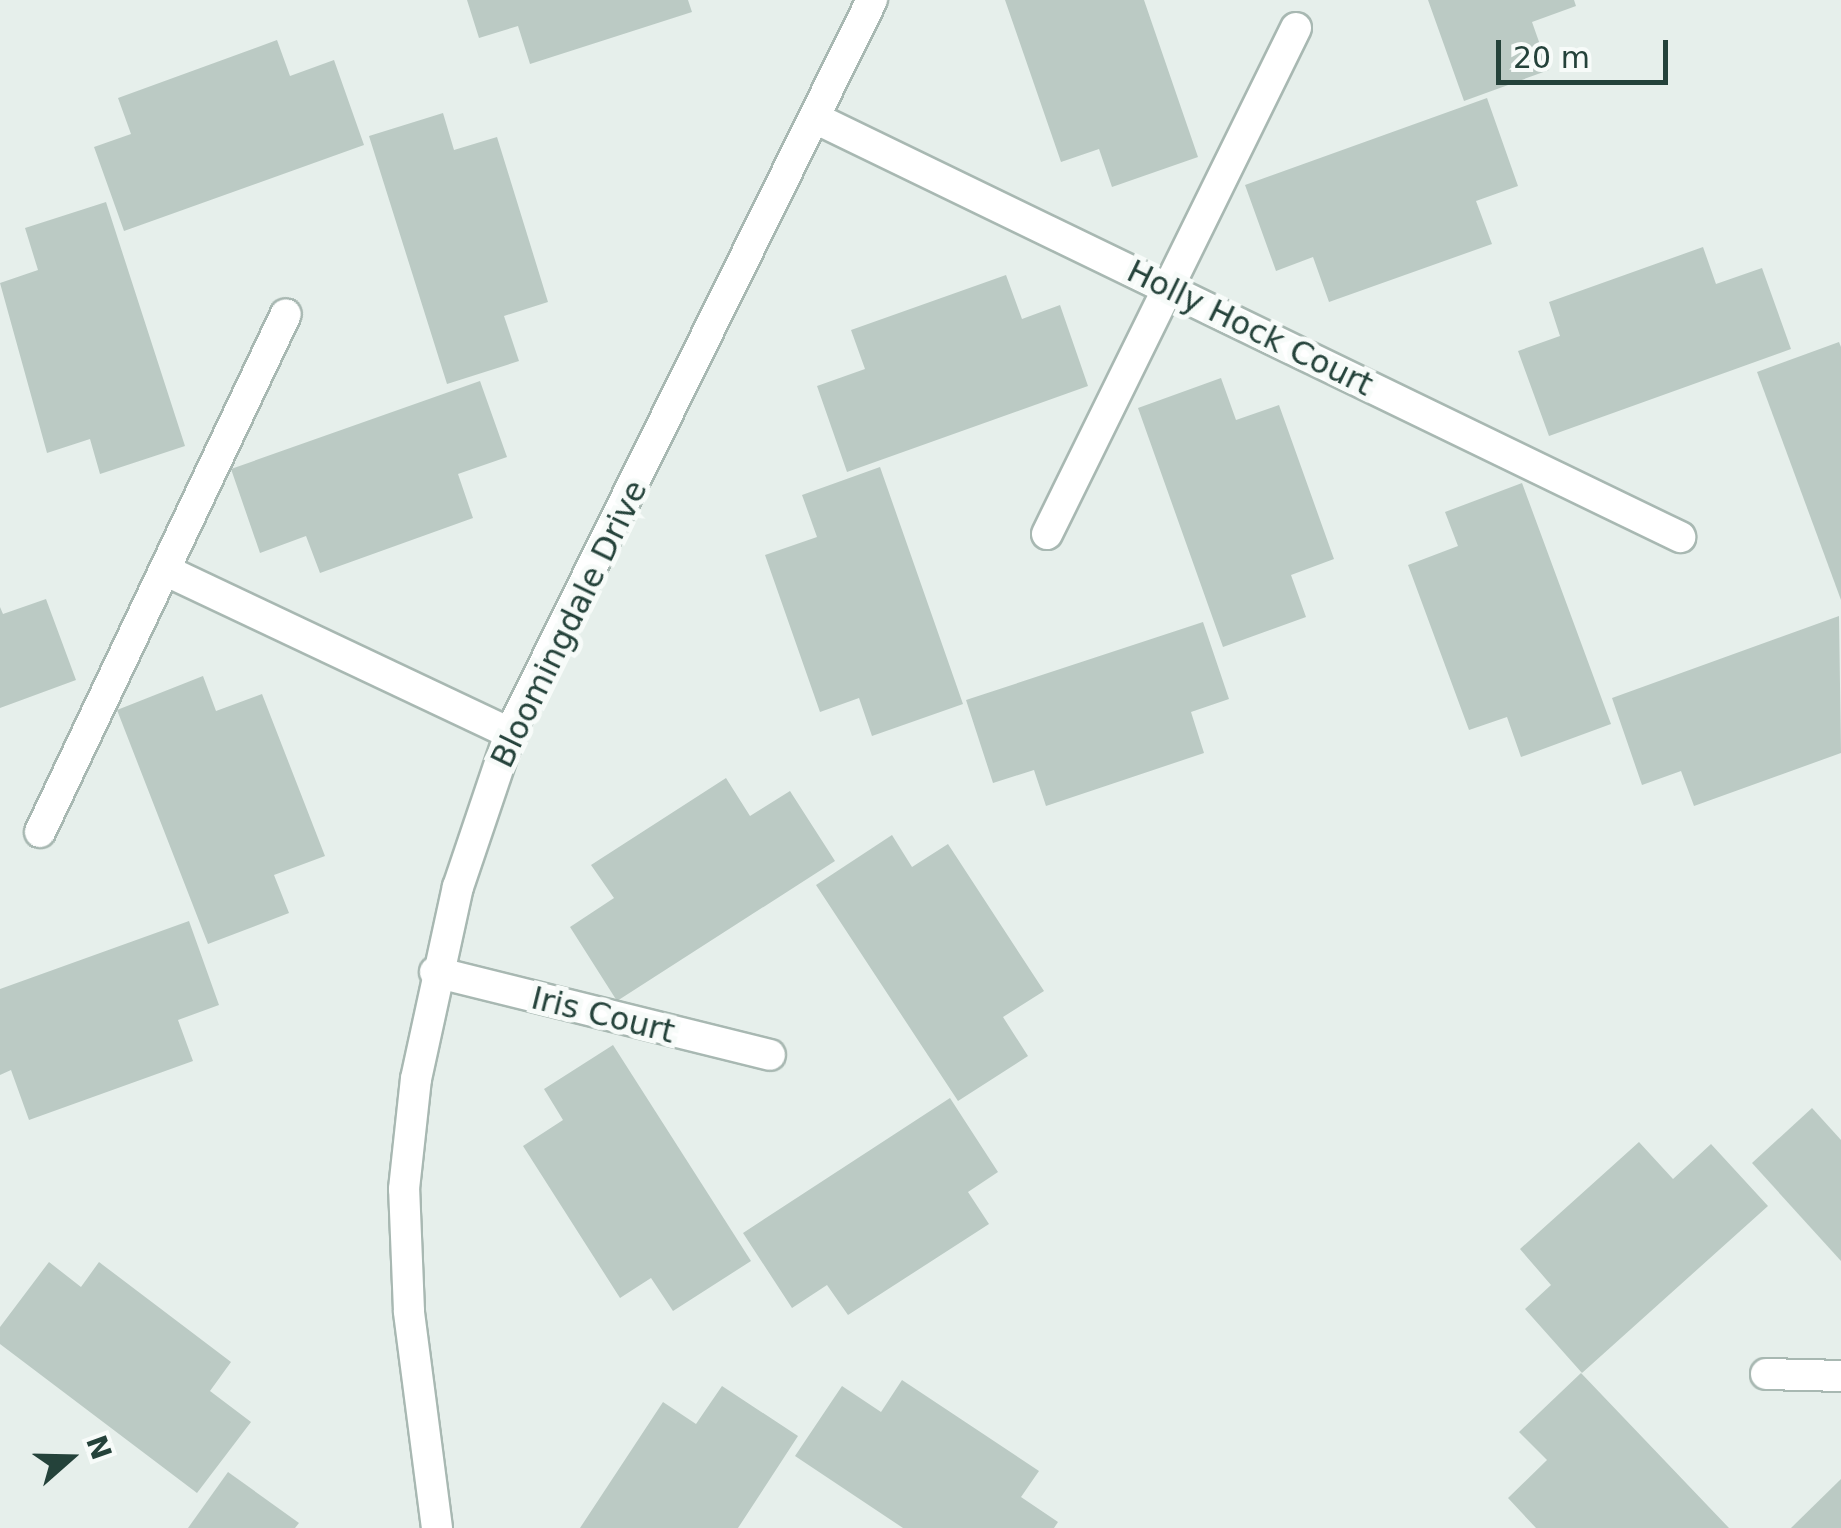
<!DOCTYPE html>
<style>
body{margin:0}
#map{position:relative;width:1841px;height:1528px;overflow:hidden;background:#e6efeb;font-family:"DejaVu Sans",sans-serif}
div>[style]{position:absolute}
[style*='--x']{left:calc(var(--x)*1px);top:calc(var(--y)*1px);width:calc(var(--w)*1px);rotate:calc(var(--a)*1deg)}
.building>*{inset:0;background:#bbcac4}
.roads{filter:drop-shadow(2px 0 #a8b8b2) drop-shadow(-2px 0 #a8b8b2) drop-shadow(0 2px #a8b8b2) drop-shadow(0 -2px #a8b8b2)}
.lane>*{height:30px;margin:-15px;padding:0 15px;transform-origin:15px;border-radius:15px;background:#fff}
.street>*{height:30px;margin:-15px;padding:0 15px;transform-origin:15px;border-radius:15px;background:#fff}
span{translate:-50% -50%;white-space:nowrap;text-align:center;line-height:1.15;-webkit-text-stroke:10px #f7fbf9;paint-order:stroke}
.street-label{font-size:32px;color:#24423a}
.north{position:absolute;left:20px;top:1408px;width:100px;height:100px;-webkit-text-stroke:8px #f7fbf9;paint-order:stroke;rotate:70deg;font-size:28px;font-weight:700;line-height:40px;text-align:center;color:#24423a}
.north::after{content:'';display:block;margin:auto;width:35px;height:45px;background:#24423a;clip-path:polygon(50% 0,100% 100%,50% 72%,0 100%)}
.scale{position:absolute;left:1496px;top:40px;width:172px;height:45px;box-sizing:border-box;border:5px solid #24423a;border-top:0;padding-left:12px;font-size:30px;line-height:35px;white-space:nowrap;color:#24423a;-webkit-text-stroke:8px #f7fbf9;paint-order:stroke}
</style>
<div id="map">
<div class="building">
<i style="clip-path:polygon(467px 0,688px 0,692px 12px,530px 64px,518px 26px,479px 38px)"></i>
<i style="clip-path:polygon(1005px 0,1144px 0,1198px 157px,1112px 187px,1099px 149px,1061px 162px)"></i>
<i style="clip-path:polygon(1428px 0,1574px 0,1576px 6px,1532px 22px,1549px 70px,1464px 101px)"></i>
<i style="clip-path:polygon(277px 40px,290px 76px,334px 60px,364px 145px,124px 231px,94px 147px,131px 134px,118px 98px)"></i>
<i style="clip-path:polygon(1487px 98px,1518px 186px,1476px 201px,1492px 244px,1329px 302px,1313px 257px,1276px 271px,1245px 185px)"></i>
<i style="clip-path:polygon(443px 113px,454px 150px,497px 137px,548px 302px,504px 316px,519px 361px,447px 384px,369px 136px)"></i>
<i style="clip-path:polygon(106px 202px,185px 446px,100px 474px,90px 439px,47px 453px,0 283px,38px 270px,25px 228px)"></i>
<i style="clip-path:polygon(1703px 247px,1716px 284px,1762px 268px,1791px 349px,1549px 436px,1518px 351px,1560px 336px,1549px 302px)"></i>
<i style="clip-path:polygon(1006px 275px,1022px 319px,1060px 305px,1088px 386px,847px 472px,817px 386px,865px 369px,851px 330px)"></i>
<i style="clip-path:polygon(1839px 342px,1841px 347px,1841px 600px,1757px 372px)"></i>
<i style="clip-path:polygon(1221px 378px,1236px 420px,1279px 405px,1334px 559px,1291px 575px,1306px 617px,1223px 647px,1138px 408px)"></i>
<i style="clip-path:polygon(480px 381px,507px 457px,458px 474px,473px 518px,320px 573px,306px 536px,260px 553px,231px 469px)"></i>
<i style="clip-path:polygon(880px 467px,963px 704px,872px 736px,859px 698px,820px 712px,765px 555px,817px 537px,802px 495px)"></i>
<i style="clip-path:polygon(1522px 483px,1611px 724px,1521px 757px,1507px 717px,1469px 730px,1408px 565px,1458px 546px,1445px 512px)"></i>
<i style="clip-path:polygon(46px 599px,76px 680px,0 708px,0 607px,3px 614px)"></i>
<i style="clip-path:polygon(1839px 616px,1841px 753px,1694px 806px,1681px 771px,1642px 785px,1612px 698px)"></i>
<i style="clip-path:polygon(1203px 622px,1229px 699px,1191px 712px,1204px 753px,1046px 806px,1034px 770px,993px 783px,966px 700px)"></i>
<i style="clip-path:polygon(203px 676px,216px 711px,262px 694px,325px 856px,274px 875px,289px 913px,208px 944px,117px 710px)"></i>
<i style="clip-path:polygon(726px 778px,750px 816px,790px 791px,835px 861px,617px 1001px,570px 927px,614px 898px,591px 865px)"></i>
<i style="clip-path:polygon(892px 835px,912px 867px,948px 844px,1044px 991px,1003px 1017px,1028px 1056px,958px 1101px,816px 885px)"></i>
<i style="clip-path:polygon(189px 921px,219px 1005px,178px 1020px,193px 1061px,29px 1120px,11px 1070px,0 1075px,0 989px)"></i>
<i style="clip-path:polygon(613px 1045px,751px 1261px,673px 1311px,651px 1278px,620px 1298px,523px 1146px,563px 1120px,544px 1089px)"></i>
<i style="clip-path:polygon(950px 1098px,998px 1172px,968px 1192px,989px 1224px,848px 1315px,827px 1285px,792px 1308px,743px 1233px)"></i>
<i style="clip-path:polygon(1812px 1108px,1841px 1140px,1841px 1261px,1752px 1163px)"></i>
<i style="clip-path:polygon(1639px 1142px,1673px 1179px,1711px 1144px,1768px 1206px,1582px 1373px,1525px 1309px,1551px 1285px,1520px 1249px)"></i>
<i style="clip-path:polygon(49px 1262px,81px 1287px,99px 1262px,231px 1362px,210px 1391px,251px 1422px,197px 1493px,0 1344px,0 1327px)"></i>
<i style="clip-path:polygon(1581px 1373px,1729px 1528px,1536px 1528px,1508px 1498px,1547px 1460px,1519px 1432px)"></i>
<i style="clip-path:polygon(902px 1380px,1039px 1471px,1021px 1497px,1058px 1522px,1054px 1528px,903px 1528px,795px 1456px,842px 1386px,881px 1412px)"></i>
<i style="clip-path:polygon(722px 1386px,798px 1436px,738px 1528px,580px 1528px,663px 1402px,696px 1424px)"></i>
<i style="clip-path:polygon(228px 1472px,299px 1523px,295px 1528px,188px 1528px)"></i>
<i style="clip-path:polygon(1841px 1479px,1841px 1528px,1791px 1528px)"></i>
</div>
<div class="roads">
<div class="lane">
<i style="--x:819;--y:120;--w:957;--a:25.84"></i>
<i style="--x:1047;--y:534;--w:564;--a:-63.8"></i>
<i style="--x:169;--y:572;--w:377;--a:25.3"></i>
<i style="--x:40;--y:832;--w:573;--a:-64.6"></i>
<i style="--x:435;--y:972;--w:345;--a:13.9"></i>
<i style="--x:1766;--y:1374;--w:75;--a:1.5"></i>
</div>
<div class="street">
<i style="--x:437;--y:1528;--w:219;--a:-97.4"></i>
<i style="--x:409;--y:1311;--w:122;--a:-92.3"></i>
<i style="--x:404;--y:1189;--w:111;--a:-83.8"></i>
<i style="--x:416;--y:1079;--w:197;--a:-77.7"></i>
<i style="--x:458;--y:887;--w:163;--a:-71.3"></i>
<i style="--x:510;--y:733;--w:818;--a:-63.72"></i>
</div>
</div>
<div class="street-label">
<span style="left:1250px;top:328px;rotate:26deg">Holly Hock Court</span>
<span style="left:569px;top:624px;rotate:-64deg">Bloomingdale Drive</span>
<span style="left:603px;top:1015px;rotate:14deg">Iris Court</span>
</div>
<div class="north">N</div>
<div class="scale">20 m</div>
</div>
